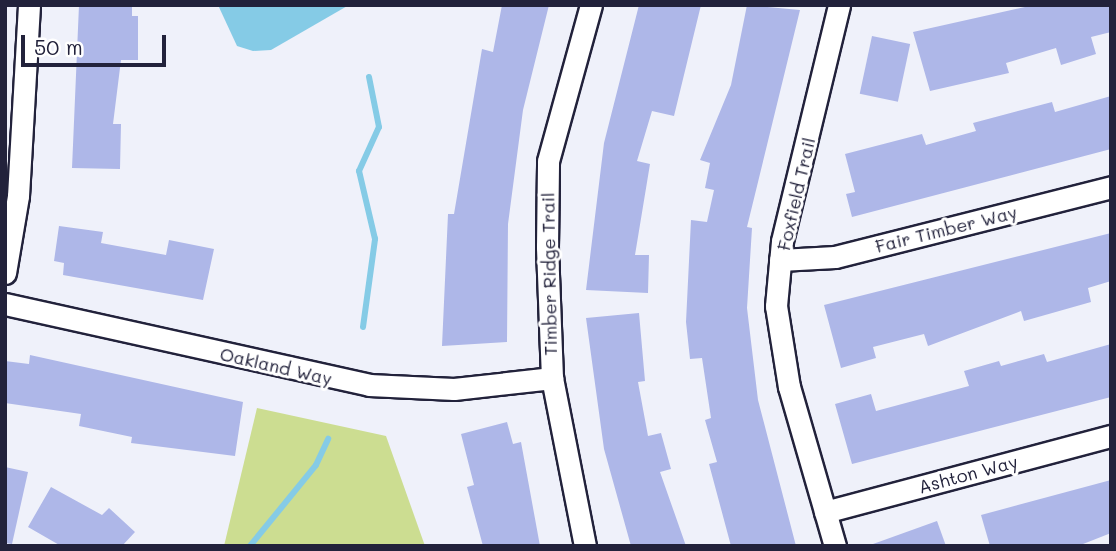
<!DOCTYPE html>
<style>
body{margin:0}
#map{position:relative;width:1116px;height:551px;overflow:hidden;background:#eff1fa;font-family:Mali,sans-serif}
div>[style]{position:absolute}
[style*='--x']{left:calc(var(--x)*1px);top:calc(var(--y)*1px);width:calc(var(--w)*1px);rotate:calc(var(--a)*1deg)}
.green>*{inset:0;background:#ccdd91}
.water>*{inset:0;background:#85cbe6}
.stream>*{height:6px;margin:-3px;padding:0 3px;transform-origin:3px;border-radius:3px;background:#85cbe6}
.building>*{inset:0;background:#aeb7e8;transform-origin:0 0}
.roads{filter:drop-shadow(2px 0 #22223b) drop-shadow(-2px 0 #22223b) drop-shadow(0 2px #22223b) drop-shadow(0 -2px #22223b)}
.minor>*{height:21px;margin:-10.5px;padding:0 10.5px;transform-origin:10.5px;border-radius:10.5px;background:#fff}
span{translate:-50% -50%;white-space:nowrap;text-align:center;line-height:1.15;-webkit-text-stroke:6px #fff;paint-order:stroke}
.street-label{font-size:18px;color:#22223b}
.frame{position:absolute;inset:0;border:7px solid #22223b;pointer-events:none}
.scale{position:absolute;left:21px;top:35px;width:145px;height:32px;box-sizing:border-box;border:4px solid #22223b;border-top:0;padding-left:9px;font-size:21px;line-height:24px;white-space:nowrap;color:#22223b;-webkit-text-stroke:5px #fff;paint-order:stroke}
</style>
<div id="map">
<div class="green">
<i style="clip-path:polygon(257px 408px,386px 436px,425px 546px,224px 546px)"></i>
</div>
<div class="water">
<i style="clip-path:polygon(218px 5px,349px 5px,271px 50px,253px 51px,237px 46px)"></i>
</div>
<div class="stream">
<i style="--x:363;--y:327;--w:89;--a:-82.2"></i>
<i style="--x:375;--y:239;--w:70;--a:-103.2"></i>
<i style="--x:359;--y:171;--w:48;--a:-65.6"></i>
<i style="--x:379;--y:127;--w:51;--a:-101.3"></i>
<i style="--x:250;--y:546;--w:104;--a:-50.8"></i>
<i style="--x:316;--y:465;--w:29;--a:-65"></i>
</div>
<div class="building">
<i style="clip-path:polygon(79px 5px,132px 5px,132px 16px,138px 16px,138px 60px,121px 60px,113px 124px,121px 124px,120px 169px,72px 168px)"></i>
<i style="clip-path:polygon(502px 5px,549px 5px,523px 110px,508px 224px,507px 342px,442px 346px,448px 214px,454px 214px,482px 49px,493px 52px)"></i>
<i style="clip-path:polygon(639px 5px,701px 5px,674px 116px,652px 111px,637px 161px,650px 164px,635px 255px,649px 255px,648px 293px,586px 290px,604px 143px)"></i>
<i style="clip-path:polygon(747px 5px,800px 10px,747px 227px,752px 228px,747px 308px,758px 400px,796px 546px,731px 546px,709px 464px,717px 462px,705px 420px,711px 418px,702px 358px,690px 359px,686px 322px,691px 220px,707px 222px,714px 190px,705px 188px,710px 163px,700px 160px,731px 85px)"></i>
<i style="clip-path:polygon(1034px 5px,1111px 5px,1111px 32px,1091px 37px,1096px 54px,1061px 65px,1056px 48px,1006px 63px,1009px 73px,930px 91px,913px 32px)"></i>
<i style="left:872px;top:36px;width:39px;height:59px;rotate:12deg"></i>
<i style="clip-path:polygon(1111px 96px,1111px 149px,852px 217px,846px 194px,855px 192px,845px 154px,922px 134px,926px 145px,976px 131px,973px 123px,1052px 102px,1055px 112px)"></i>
<i style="clip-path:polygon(59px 226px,103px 232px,101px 243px,166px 255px,169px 240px,214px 249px,203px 300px,63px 275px,64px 263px,54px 261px)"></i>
<i style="clip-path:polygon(1111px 233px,1111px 281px,1088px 288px,1091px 302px,1024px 321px,1021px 311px,928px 346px,924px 334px,873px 347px,876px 358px,841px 368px,824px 305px)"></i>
<i style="clip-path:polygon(639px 313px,645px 381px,638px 382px,648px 436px,661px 433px,671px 469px,660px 472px,686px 546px,631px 546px,604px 449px,586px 318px)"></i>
<i style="clip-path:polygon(1111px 344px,1111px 397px,852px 464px,835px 404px,871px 394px,876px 411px,969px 386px,964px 371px,999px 361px,1001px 366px,1044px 354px,1047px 362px)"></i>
<i style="clip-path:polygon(30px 355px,243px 402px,235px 456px,131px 443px,132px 437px,79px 426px,81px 414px,5px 403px,5px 361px,29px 364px)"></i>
<i style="clip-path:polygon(507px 422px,513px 444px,521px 442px,540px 546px,483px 546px,467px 487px,474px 485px,461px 434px)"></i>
<i style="clip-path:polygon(5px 467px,28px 472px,12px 544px,5px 543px)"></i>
<i style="clip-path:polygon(1111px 480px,1111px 533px,1078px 546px,990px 546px,981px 515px)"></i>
<i style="clip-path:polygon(51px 487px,102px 515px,109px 508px,135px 532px,122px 546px,61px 546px,28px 527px)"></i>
<i style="clip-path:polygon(937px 521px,946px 546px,874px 546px,873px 544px)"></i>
</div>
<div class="roads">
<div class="minor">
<i style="--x:780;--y:260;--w:55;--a:-3.1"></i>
<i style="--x:835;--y:257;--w:285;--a:-14.2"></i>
<i style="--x:5;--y:273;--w:78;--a:-80.4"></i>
<i style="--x:18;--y:196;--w:191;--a:-86.7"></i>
<i style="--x:5;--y:304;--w:373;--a:12.5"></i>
<i style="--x:369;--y:385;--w:85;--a:2.7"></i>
<i style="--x:454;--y:389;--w:99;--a:-6.4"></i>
<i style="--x:825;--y:512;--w:296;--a:-14.9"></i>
<i style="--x:585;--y:546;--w:171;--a:-101.1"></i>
<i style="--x:552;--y:378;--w:131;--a:-92.2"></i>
<i style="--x:547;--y:247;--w:86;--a:-89.3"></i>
<i style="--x:548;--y:161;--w:162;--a:-74.6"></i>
<i style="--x:835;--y:546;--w:166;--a:-106.1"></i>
<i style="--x:789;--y:387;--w:82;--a:-99.1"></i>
<i style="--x:776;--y:306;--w:65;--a:-84.7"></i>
<i style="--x:782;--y:241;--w:243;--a:-76.4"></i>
</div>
</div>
<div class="street-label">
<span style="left:796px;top:194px;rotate:-77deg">Foxfield Trail</span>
<span style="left:946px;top:229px;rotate:-14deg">Fair Timber Way</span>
<span style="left:549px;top:274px;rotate:-91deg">Timber Ridge Trail</span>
<span style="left:276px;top:366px;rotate:13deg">Oakland Way</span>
<span style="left:968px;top:474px;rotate:-15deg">Ashton Way</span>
</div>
<div class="frame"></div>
<div class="scale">50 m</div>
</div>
